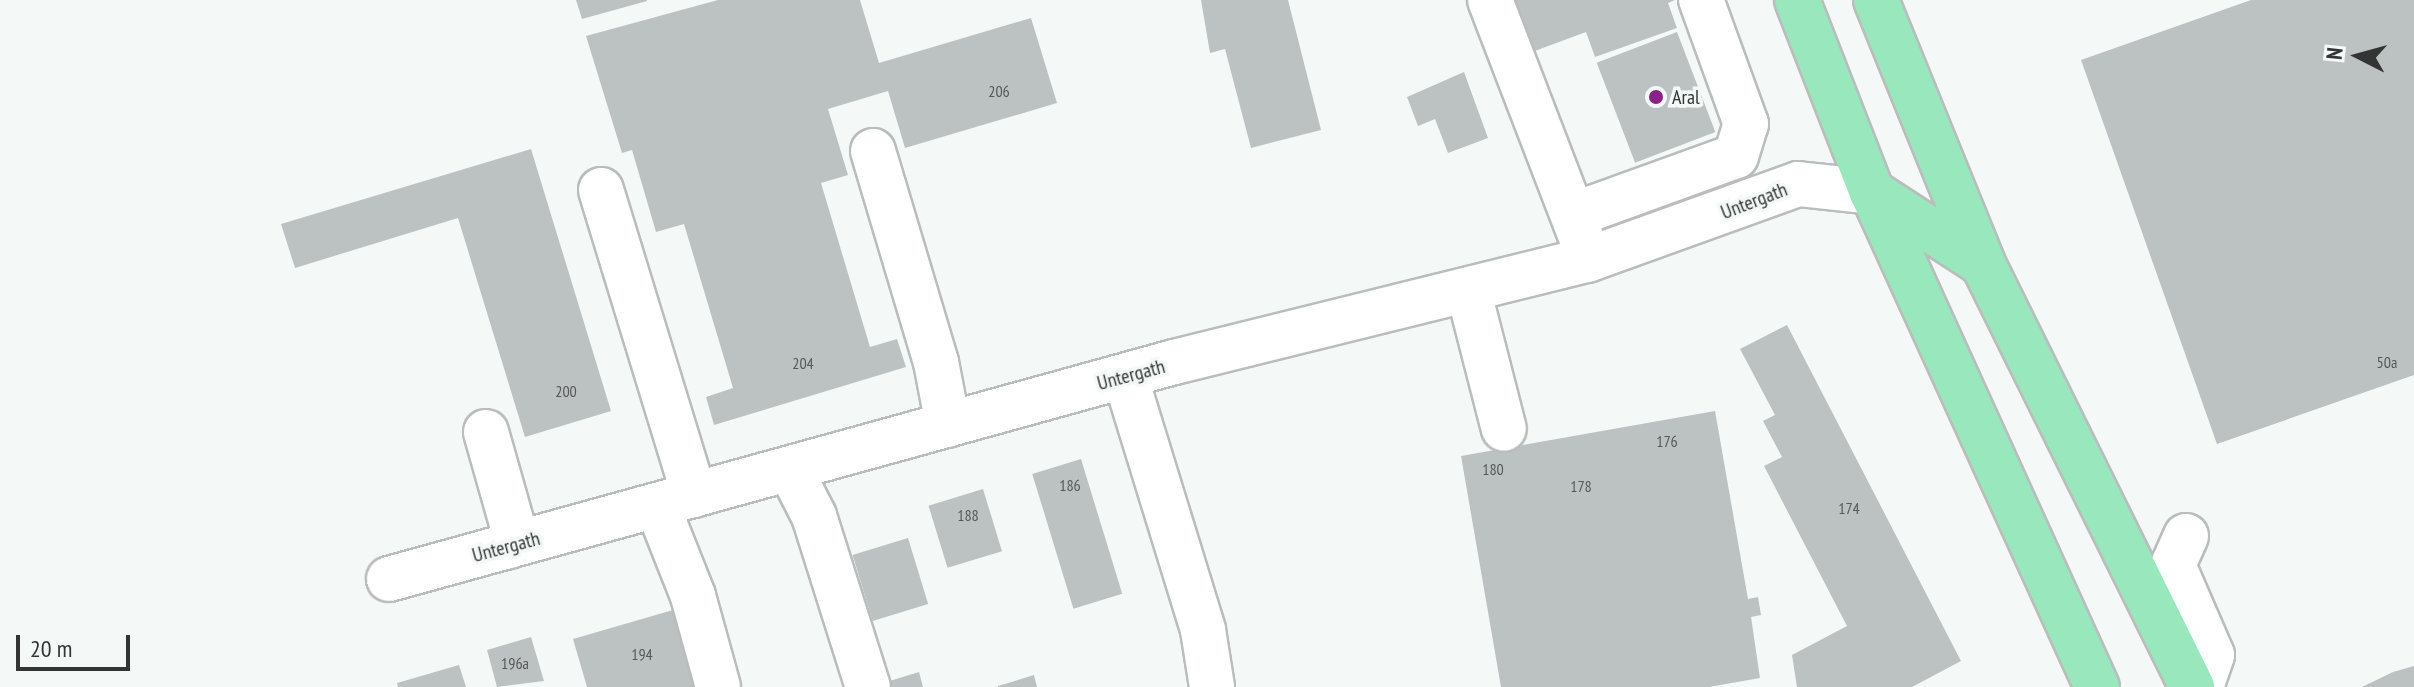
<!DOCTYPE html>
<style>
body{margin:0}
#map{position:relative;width:2414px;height:687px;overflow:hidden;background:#f4f9f8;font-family:"PT Sans Narrow",sans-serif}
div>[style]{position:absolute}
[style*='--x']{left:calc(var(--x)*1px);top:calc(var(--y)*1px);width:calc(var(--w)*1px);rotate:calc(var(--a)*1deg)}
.building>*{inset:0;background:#bcc1c1;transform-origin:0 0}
.roads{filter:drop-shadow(2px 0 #b9bdbc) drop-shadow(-2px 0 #b9bdbc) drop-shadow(0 2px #b9bdbc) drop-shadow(0 -2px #b9bdbc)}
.minor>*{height:44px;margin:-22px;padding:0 22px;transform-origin:22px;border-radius:22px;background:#fff}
.major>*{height:44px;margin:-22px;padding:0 22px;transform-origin:22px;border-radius:22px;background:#99e8bd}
.dots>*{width:22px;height:22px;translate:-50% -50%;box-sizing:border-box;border:4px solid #f4f9f8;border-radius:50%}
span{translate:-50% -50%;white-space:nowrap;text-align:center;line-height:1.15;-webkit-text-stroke:7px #f4f9f8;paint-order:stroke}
.number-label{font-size:16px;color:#555858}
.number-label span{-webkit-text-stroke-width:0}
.poi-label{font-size:20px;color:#333535}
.left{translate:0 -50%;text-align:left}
.street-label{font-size:20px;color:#333535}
.north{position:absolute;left:2318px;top:16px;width:80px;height:80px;-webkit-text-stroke:6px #f4f9f8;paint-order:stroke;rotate:276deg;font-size:22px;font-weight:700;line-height:32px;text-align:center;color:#333535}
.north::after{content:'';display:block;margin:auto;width:28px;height:36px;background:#333535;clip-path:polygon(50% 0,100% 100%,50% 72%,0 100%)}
.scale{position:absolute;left:16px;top:635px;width:114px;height:36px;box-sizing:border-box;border:4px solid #333535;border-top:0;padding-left:10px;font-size:24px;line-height:28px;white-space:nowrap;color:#333535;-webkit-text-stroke:6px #f4f9f8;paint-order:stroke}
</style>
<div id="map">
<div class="building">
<i style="clip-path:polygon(576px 0,647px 0,647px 1px,582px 19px)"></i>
<i style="clip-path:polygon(718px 0,860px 0,879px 63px,1031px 18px,1057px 103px,905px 148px,888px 91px,828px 109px,848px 175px,821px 183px,870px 347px,897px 339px,906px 367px,714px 425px,706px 397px,733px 388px,684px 224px,656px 232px,632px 150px,622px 153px,586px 36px)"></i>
<i style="clip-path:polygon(1201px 0,1288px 0,1321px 130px,1251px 148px,1225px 49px,1210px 53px)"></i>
<i style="clip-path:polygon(1503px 0,1675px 0,1668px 3px,1677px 28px,1595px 57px,1586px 32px,1521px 56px)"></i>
<i style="clip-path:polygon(2251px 0,2414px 0,2414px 375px,2217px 444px,2081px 60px)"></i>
<i style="left:1677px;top:32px;width:107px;height:86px;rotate:69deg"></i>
<i style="clip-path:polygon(1464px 72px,1488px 138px,1448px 153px,1435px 119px,1418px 126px,1407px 97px)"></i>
<i style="clip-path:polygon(531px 149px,611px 411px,525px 437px,458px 218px,295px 268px,281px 224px)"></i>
<i style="clip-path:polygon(1787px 325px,1961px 661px,1912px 687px,1797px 687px,1792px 655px,1847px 626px,1764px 466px,1782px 457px,1763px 421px,1775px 415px,1740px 349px)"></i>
<i style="clip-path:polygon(1715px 411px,1748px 599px,1758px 597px,1761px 615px,1751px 617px,1760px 678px,1709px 687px,1501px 687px,1461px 456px)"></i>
<i style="left:1081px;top:459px;width:141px;height:51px;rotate:73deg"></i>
<i style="left:983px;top:489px;width:65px;height:57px;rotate:73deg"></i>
<i style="left:908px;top:538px;width:69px;height:58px;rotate:73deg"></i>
<i style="clip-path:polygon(673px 610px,695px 687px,587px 687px,573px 639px)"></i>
<i style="clip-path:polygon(531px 637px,544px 681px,497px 687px,487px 650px)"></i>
<i style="clip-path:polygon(459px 665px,466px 687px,398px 687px,397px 683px)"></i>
<i style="clip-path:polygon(2414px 666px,2414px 687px,2362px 687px,2393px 672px)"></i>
<i style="clip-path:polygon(919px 672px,923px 687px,884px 687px,883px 683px)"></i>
<i style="clip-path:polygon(1034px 675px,1037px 687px,998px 687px,998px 686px)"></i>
</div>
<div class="roads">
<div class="minor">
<i style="--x:1490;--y:0;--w:257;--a:69"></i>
<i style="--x:873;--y:151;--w:220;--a:73.4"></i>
<i style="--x:936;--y:362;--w:64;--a:79.2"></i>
<i style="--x:601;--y:190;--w:319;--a:73"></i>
<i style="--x:1576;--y:214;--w:170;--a:-19.9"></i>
<i style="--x:1736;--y:156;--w:34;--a:-73"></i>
<i style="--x:1746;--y:124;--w:132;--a:-109.9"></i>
<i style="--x:1469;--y:293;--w:140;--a:75.6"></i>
<i style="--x:1125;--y:376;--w:266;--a:72.9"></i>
<i style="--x:1203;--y:630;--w:58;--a:81"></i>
<i style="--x:486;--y:432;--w:103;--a:74.2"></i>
<i style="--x:514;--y:531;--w:16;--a:108"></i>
<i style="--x:790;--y:469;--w:53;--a:62.9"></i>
<i style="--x:814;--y:516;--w:179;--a:72.5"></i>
<i style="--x:657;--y:505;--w:98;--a:68.4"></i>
<i style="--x:693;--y:596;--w:94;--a:74.6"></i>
<i style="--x:2186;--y:536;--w:32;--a:114"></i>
<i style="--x:2173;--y:565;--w:98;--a:66.6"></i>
<i style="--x:2212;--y:655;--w:34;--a:109"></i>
<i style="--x:389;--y:579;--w:814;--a:-15.45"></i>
<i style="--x:1174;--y:362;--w:425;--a:-13.9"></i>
<i style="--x:1587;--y:260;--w:224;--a:-19.8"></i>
<i style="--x:1798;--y:184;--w:74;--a:6.2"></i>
</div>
<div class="major">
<i style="--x:1797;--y:0;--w:206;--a:68.7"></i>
<i style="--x:1872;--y:192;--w:544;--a:65.56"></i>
<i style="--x:1876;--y:0;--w:285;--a:67.9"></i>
<i style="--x:1983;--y:264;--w:472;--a:63.7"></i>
<i style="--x:1872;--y:192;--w:132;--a:33"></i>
</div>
</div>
<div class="dots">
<i style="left:1656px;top:97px;background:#89238a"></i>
</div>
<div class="number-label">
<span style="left:999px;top:91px">206</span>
<span style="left:2387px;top:362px">50a</span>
<span style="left:803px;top:363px">204</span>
<span style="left:566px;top:391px">200</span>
<span style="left:1667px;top:441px">176</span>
<span style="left:1493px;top:469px">180</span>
<span style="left:1070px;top:485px">186</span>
<span style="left:1581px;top:486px">178</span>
<span style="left:1849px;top:508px">174</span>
<span style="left:968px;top:515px">188</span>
<span style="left:642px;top:654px">194</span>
<span style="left:515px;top:663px">196a</span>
</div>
<div class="poi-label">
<span class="left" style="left:1672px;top:97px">Aral</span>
</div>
<div class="street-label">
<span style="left:1754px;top:201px;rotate:-21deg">Untergath</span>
<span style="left:1131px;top:375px;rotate:-15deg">Untergath</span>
<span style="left:506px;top:547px;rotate:-15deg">Untergath</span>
</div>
<div class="north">N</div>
<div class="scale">20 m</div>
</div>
